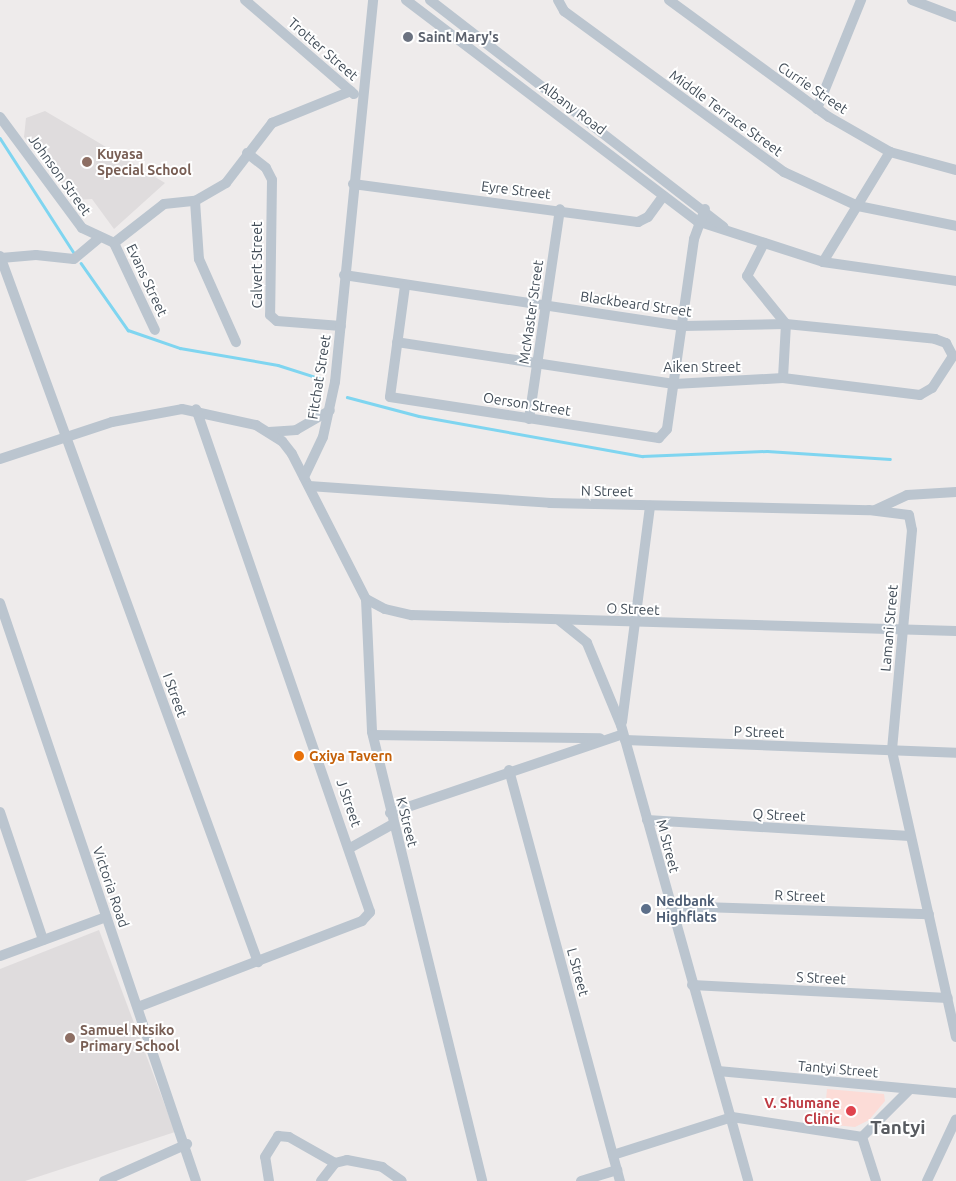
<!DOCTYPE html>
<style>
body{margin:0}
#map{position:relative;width:956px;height:1181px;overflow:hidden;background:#eeebeb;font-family:Ubuntu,sans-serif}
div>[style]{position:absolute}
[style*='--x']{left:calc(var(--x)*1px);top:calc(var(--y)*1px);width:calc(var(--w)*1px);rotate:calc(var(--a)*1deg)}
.education>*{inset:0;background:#dfdcdd}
.medical>*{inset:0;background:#fcdcd7}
.stream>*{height:2.5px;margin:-1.25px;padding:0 1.25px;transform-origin:1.25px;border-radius:1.25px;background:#7fd5f0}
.minor>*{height:10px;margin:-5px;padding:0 5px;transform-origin:5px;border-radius:5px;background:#bbc5cf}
.dots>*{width:14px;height:14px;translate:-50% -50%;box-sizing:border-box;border:2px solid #fff;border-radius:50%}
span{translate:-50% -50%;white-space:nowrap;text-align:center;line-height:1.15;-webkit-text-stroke:4px #fff;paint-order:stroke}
.worship-label{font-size:14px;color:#5b616d;font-weight:700}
.left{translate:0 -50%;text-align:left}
.street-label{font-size:14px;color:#434e59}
.education-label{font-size:14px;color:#785e54;font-weight:700}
.food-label{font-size:14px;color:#c56008;font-weight:700}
.service-label{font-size:14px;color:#4e5e75;font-weight:700}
.health-label{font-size:14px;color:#be3a42;font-weight:700}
.right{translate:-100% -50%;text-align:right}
.district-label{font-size:19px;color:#585b60;font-weight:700}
</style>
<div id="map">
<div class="education">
<i style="clip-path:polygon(45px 111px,96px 141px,165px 183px,114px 229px,92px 199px,75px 200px,24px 137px,26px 118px)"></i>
<i style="clip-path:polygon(99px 930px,175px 1132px,25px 1181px,0 1181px,0 969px)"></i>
</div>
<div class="medical">
<i style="clip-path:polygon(827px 1089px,884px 1094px,885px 1101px,869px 1120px,855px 1127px,824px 1124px)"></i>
</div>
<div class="stream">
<i style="--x:0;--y:138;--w:137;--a:57.2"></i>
<i style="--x:81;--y:263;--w:82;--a:55"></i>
<i style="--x:128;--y:330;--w:55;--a:19.1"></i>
<i style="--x:180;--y:348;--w:99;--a:9.8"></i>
<i style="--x:278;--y:365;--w:46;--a:17.7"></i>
<i style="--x:347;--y:397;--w:74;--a:14.8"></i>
<i style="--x:419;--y:416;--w:227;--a:10.2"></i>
<i style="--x:642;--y:456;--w:125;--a:-2.3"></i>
<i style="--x:767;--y:451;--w:123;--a:3.7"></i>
</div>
<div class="minor">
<i style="--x:245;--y:0;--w:144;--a:40.8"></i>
<i style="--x:406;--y:0;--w:365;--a:37.2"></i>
<i style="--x:697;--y:221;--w:133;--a:18"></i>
<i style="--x:823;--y:262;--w:134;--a:8.1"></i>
<i style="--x:430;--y:0;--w:371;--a:37.7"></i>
<i style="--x:558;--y:0;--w:13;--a:61"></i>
<i style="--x:564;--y:11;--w:273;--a:36.2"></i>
<i style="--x:784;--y:172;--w:81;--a:24.7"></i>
<i style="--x:858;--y:206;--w:100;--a:11.5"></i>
<i style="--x:669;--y:0;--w:198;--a:36.2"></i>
<i style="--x:829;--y:117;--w:70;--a:29.8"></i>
<i style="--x:890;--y:152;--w:68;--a:15.3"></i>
<i style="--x:912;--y:0;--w:47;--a:21.1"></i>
<i style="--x:817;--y:109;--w:118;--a:-68"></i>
<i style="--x:0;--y:117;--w:138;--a:53.5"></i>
<i style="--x:82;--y:228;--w:35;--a:25"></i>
<i style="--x:114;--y:243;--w:63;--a:-38"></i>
<i style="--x:164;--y:204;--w:31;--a:-6"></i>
<i style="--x:195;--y:201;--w:36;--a:-30"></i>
<i style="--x:226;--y:183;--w:76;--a:-52.5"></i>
<i style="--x:272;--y:123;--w:85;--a:-22.1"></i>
<i style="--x:247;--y:153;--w:24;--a:38"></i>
<i style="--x:266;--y:168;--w:13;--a:63"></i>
<i style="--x:272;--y:180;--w:135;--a:90.8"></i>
<i style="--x:270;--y:315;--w:9;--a:41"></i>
<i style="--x:277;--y:321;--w:64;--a:4.5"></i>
<i style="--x:353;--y:184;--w:288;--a:7.6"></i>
<i style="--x:638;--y:222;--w:11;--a:-27"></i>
<i style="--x:648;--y:217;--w:26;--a:-54"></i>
<i style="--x:195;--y:201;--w:58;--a:86.1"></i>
<i style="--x:199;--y:259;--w:91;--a:66"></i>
<i style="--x:114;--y:243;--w:96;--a:64.8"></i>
<i style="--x:764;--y:243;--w:37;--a:117"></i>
<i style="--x:747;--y:276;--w:62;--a:50.9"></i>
<i style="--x:786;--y:324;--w:54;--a:93.2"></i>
<i style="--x:0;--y:256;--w:752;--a:69.93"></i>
<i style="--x:1;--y:258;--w:35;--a:-5"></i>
<i style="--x:36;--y:255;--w:38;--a:6"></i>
<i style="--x:74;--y:259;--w:31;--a:-40"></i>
<i style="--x:823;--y:262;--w:129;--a:-58.7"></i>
<i style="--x:344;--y:275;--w:343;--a:8.6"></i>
<i style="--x:683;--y:326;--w:103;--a:-1.1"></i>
<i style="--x:786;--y:324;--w:150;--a:5.7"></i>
<i style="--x:935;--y:339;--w:12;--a:20"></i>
<i style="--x:946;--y:343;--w:15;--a:62"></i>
<i style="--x:953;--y:356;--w:38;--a:123"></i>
<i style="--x:932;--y:388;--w:14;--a:150"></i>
<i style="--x:920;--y:395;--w:138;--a:-172.9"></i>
<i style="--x:783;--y:378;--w:109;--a:176.8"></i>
<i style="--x:674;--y:384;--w:280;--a:-171.4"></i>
<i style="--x:405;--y:286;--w:112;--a:97.7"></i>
<i style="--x:390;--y:397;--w:272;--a:8.7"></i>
<i style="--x:659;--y:438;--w:12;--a:-48"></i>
<i style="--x:667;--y:429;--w:192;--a:-81.9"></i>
<i style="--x:694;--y:239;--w:32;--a:-70"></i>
<i style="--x:529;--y:419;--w:212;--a:-81.6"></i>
<i style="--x:269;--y:432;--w:27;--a:-4"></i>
<i style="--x:296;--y:430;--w:39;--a:-30"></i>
<i style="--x:0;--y:459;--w:118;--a:-18.3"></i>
<i style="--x:112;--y:422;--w:71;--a:-10.5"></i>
<i style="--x:182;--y:409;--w:76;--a:12.2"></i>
<i style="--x:256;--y:425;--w:31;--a:32"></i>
<i style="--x:282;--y:441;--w:16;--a:52"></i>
<i style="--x:292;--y:454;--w:163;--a:63"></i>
<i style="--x:366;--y:599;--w:133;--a:87.4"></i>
<i style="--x:372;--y:732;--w:462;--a:76.2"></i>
<i style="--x:304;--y:477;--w:44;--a:-64.6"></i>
<i style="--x:323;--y:437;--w:56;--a:-77.7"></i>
<i style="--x:335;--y:382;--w:384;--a:-84.3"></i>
<i style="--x:309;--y:486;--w:242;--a:4"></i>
<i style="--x:550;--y:503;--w:319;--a:1.3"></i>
<i style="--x:869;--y:510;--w:40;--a:7.1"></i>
<i style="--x:909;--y:515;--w:15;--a:79"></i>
<i style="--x:912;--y:530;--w:222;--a:95.2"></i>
<i style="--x:892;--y:751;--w:293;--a:77.4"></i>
<i style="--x:875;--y:510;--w:35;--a:-25"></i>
<i style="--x:907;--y:495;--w:49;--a:-3.5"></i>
<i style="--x:366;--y:599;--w:21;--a:28"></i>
<i style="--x:385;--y:609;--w:28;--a:13"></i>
<i style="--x:412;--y:615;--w:544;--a:1.68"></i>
<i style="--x:0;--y:603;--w:610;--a:71.27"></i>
<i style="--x:559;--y:620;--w:36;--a:39"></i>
<i style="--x:587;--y:643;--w:89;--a:67.5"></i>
<i style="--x:621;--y:725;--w:473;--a:74.4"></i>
<i style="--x:622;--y:722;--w:218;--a:-82.6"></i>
<i style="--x:373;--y:735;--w:227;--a:0.8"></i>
<i style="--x:625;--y:740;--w:331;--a:2.2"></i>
<i style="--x:509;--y:770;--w:426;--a:74.9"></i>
<i style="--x:0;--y:812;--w:135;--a:71.4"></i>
<i style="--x:390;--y:813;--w:246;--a:-18.7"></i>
<i style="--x:647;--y:820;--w:263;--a:3.5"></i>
<i style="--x:350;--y:848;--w:49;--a:-29.2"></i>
<i style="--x:670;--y:906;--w:259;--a:1.8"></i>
<i style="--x:0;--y:956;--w:113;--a:-20.2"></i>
<i style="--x:692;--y:985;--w:256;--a:2.9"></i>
<i style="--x:138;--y:1007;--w:240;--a:-21"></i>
<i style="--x:362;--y:921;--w:12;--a:-48"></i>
<i style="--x:370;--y:912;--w:532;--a:-109.08"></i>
<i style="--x:718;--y:1071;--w:239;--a:5.3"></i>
<i style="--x:862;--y:1137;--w:46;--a:72.3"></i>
<i style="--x:613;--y:1155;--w:125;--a:-17.7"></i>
<i style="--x:732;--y:1117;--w:132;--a:8.7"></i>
<i style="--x:862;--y:1137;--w:68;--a:-45"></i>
<i style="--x:104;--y:1181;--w:91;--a:-24"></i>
<i style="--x:269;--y:1181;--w:24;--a:-99"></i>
<i style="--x:265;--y:1157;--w:25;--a:-58"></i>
<i style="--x:278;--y:1136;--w:11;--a:5"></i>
<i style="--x:289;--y:1137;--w:53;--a:29.5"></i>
<i style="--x:321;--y:1181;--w:23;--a:-52"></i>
<i style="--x:335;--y:1163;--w:12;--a:-14"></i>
<i style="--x:347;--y:1160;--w:36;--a:11"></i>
<i style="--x:382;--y:1167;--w:24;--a:35"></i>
<i style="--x:581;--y:1181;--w:38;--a:-17"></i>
<i style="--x:927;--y:1181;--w:68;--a:-64.9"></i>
</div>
<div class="dots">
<i style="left:408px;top:37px;background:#6b7280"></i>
<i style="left:87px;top:162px;background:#8d6e63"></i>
<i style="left:299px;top:756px;background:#e8710a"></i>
<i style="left:646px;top:909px;background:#5c6f8a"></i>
<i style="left:70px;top:1038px;background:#8d6e63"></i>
<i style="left:851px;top:1111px;background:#e0444e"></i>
</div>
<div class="worship-label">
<span class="left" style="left:418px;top:37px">Saint Mary's</span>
</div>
<div class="street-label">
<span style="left:323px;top:49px;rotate:41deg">Trotter Street</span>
<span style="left:813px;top:88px;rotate:34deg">Currie Street</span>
<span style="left:573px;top:108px;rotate:37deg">Albany Road</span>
<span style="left:726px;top:113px;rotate:36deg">Middle Terrace Street</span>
<span style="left:60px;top:175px;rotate:54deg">Johnson Street</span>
<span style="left:516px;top:190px;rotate:7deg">Eyre Street</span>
<span style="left:257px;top:265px;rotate:-90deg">Calvert Street</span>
<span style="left:147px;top:280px;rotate:65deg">Evans Street</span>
<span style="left:636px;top:304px;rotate:8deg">Blackbeard Street</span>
<span style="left:531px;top:312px;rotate:-82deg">McMaster Street</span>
<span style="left:702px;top:367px">Aiken Street</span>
<span style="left:319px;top:377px;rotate:-81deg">Fitchat Street</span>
<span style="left:527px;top:404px;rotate:9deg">Oerson Street</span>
<span style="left:607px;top:491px;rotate:1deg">N Street</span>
<span style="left:633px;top:609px;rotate:2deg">O Street</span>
<span style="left:889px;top:628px;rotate:-85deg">Lamani Street</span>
<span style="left:175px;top:695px;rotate:70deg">I Street</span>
<span style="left:759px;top:732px;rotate:2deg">P Street</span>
<span style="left:349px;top:803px;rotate:71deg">J Street</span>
<span style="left:779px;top:815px;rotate:3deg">Q Street</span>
<span style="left:407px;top:822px;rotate:76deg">K Street</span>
<span style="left:668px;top:846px;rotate:75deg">M Street</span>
<span style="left:111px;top:887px;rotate:71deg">Victoria Road</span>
<span style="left:800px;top:896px;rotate:2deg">R Street</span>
<span style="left:578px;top:972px;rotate:75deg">L Street</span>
<span style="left:821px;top:978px;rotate:3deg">S Street</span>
<span style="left:838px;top:1069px;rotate:5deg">Tantyi Street</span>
</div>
<div class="education-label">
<span class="left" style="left:97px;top:162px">Kuyasa<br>Special School</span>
<span class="left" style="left:80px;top:1038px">Samuel Ntsiko<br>Primary School</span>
</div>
<div class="food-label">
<span class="left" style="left:309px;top:756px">Gxiya Tavern</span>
</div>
<div class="service-label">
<span class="left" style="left:656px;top:909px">Nedbank<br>Highflats</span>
</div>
<div class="health-label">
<span class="right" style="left:840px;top:1111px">V. Shumane<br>Clinic</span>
</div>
<div class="district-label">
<span style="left:898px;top:1128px">Tantyi</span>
</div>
</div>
